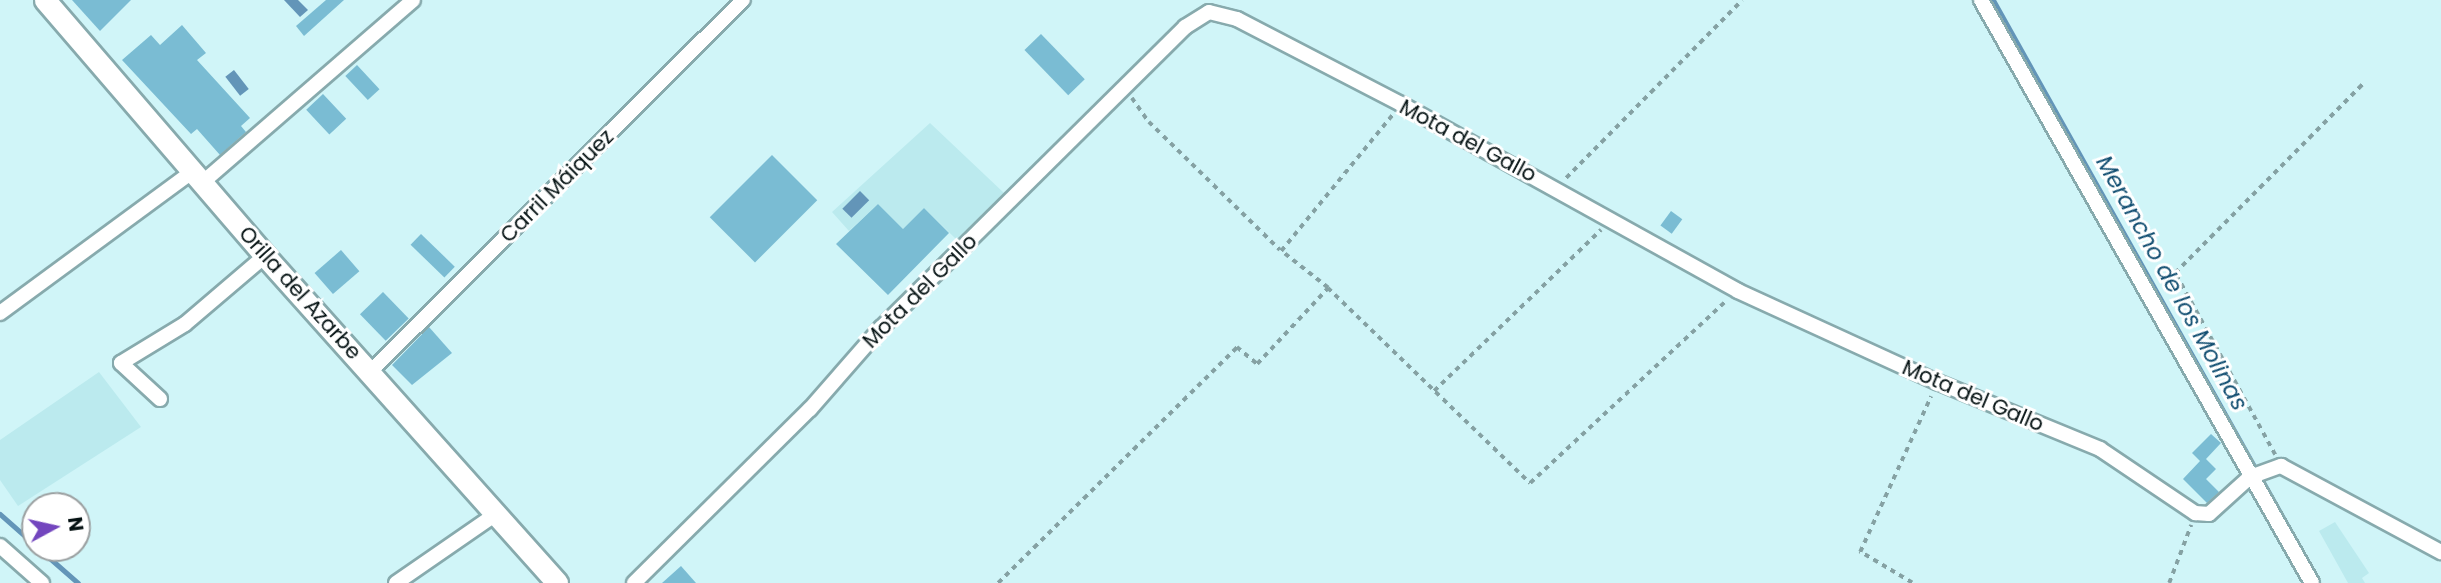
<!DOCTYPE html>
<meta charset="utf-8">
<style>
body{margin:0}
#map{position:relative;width:2441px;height:583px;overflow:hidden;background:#d0f5f8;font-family:Poppins,sans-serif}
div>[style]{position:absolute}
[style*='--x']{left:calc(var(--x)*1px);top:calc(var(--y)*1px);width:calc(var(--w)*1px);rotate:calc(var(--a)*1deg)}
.built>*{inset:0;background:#bbeaee}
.water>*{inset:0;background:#6395b8;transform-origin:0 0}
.stream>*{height:5px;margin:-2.5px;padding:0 2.5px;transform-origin:2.5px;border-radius:2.5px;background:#6395b8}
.building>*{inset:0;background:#7abcd3;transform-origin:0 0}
.path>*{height:3.5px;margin-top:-1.75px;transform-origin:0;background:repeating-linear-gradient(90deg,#85a1a3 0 5px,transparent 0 10px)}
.roads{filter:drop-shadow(2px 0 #87aaad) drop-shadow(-2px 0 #87aaad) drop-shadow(0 2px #87aaad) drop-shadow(0 -2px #87aaad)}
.street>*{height:14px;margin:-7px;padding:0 7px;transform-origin:7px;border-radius:7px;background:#fff}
.secondary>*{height:21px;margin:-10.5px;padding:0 10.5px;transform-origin:10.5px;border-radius:10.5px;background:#fff}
span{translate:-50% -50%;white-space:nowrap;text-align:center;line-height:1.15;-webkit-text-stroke:6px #fff;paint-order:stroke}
.street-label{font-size:21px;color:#051213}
.water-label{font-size:23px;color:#114e71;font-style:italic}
.north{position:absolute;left:21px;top:492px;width:70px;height:70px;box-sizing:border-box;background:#fff;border:2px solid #9ba0a1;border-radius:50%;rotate:82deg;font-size:19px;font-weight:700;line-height:28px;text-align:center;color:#051213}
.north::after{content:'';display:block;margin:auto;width:24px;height:32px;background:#7346be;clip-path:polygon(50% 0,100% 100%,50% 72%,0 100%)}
</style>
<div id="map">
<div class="built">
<i style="clip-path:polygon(930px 123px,1004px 193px,957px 240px,924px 208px,903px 229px,878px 204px,849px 231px,832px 212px)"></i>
<i style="clip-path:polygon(99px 372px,141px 427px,18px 506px,0 480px,0 440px)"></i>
<i style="clip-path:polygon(2335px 522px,2369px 573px,2362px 578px,2365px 583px,2348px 583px,2319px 531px)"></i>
</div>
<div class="water">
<i style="clip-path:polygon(284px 0,298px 0,308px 10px,300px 17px)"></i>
<i style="left:234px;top:70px;width:24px;height:11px;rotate:52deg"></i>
<i style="left:860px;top:191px;width:13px;height:25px;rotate:45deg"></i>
</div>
<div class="stream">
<i style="--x:1993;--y:0;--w:630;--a:60.75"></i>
<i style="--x:0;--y:514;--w:47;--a:41.5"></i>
<i style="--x:38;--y:548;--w:53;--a:41.2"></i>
</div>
<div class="building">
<i style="clip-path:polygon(72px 0,131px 0,100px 31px)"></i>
<i style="clip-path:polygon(326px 0,344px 0,304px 36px,296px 26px)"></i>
<i style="clip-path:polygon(182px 25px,206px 53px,197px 60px,250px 118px,241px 126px,246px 132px,220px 155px,197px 129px,191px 134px,122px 60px,151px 35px,160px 45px)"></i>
<i style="left:1041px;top:34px;width:63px;height:23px;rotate:46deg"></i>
<i style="left:357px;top:65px;width:33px;height:16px;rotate:47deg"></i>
<i style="left:323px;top:94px;width:34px;height:23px;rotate:47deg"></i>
<i style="left:772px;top:155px;width:64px;height:88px;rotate:45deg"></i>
<i style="clip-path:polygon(878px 204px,903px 229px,924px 208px,949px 233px,888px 295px,836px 244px)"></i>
<i style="left:1671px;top:211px;width:14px;height:18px;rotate:36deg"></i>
<i style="left:421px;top:234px;width:47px;height:15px;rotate:44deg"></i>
<i style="left:341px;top:250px;width:28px;height:35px;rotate:49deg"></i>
<i style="left:383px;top:292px;width:37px;height:32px;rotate:46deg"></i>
<i style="clip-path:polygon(429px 327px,452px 353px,412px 385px,392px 365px)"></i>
<i style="clip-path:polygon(2211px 434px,2221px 443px,2206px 459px,2216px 469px,2206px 479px,2219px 492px,2207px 503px,2183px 479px,2200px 461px,2192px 453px)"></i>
<i style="clip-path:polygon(681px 566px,696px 583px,662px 583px)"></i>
</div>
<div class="path">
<i style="--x:1132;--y:98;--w:29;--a:55"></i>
<i style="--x:1149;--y:122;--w:183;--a:44.3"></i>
<i style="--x:1566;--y:178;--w:250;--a:-45.3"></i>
<i style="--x:1328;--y:288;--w:281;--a:44"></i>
<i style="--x:1530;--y:483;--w:266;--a:-42.9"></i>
<i style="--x:1434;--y:391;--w:232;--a:-44"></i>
<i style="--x:2275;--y:455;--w:208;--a:-118.8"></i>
<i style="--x:2175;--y:273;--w:267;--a:-45.2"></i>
<i style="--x:998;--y:583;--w:336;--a:-44.6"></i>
<i style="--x:1237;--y:347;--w:26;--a:40"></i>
<i style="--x:1257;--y:364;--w:104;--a:-46.9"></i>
<i style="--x:1328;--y:288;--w:60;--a:-141.8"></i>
<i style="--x:1281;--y:251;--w:177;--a:-50.7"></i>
<i style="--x:1912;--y:583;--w:61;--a:-149.2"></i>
<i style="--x:1860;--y:552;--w:171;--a:-65.5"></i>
<i style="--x:2169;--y:583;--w:62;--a:-69.2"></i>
</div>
<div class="roads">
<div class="street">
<i style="--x:1981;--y:0;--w:670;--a:60.41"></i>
<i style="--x:202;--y:183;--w:279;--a:-40.9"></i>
<i style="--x:0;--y:313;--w:238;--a:-36.3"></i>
<i style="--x:371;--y:371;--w:525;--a:-44.92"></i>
<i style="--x:160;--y:399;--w:53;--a:-137.3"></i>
<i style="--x:121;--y:363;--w:75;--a:-31.4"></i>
<i style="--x:185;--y:324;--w:105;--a:-40.4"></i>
<i style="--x:0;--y:546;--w:56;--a:41.4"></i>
<i style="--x:396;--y:583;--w:121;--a:-34.6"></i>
<i style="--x:634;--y:583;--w:247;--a:-44.7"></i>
<i style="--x:810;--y:409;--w:108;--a:-48.8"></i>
<i style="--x:881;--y:328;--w:428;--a:-44.7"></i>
<i style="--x:1185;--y:27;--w:28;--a:-32"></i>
<i style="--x:1209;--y:12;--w:29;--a:14"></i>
<i style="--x:1237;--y:19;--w:185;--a:27.4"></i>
<i style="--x:1401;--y:104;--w:385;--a:29"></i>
<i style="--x:1738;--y:291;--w:219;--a:24.6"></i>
<i style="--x:1937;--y:382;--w:176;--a:22.3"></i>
<i style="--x:2100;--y:449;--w:115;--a:34"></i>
<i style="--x:2195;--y:513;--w:14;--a:4"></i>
<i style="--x:2209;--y:514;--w:55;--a:-42.1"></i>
<i style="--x:2250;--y:477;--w:33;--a:-20"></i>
<i style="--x:2281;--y:466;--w:182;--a:28.3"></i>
</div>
<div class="secondary">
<i style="--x:45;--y:0;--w:338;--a:49.3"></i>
<i style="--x:265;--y:256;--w:438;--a:48.2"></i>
</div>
</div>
<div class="street-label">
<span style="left:1468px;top:141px;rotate:28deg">Mota del Gallo</span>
<span style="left:557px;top:186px;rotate:-45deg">Carril Máiquez</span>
<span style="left:920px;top:291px;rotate:-45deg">Mota del Gallo</span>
<span style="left:300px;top:293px;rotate:48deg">Orilla del Azarbe</span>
<span style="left:1973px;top:396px;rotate:23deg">Mota del Gallo</span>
</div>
<div class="water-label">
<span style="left:2172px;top:283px;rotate:61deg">Merancho de los Molinas</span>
</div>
<div class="north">N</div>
</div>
